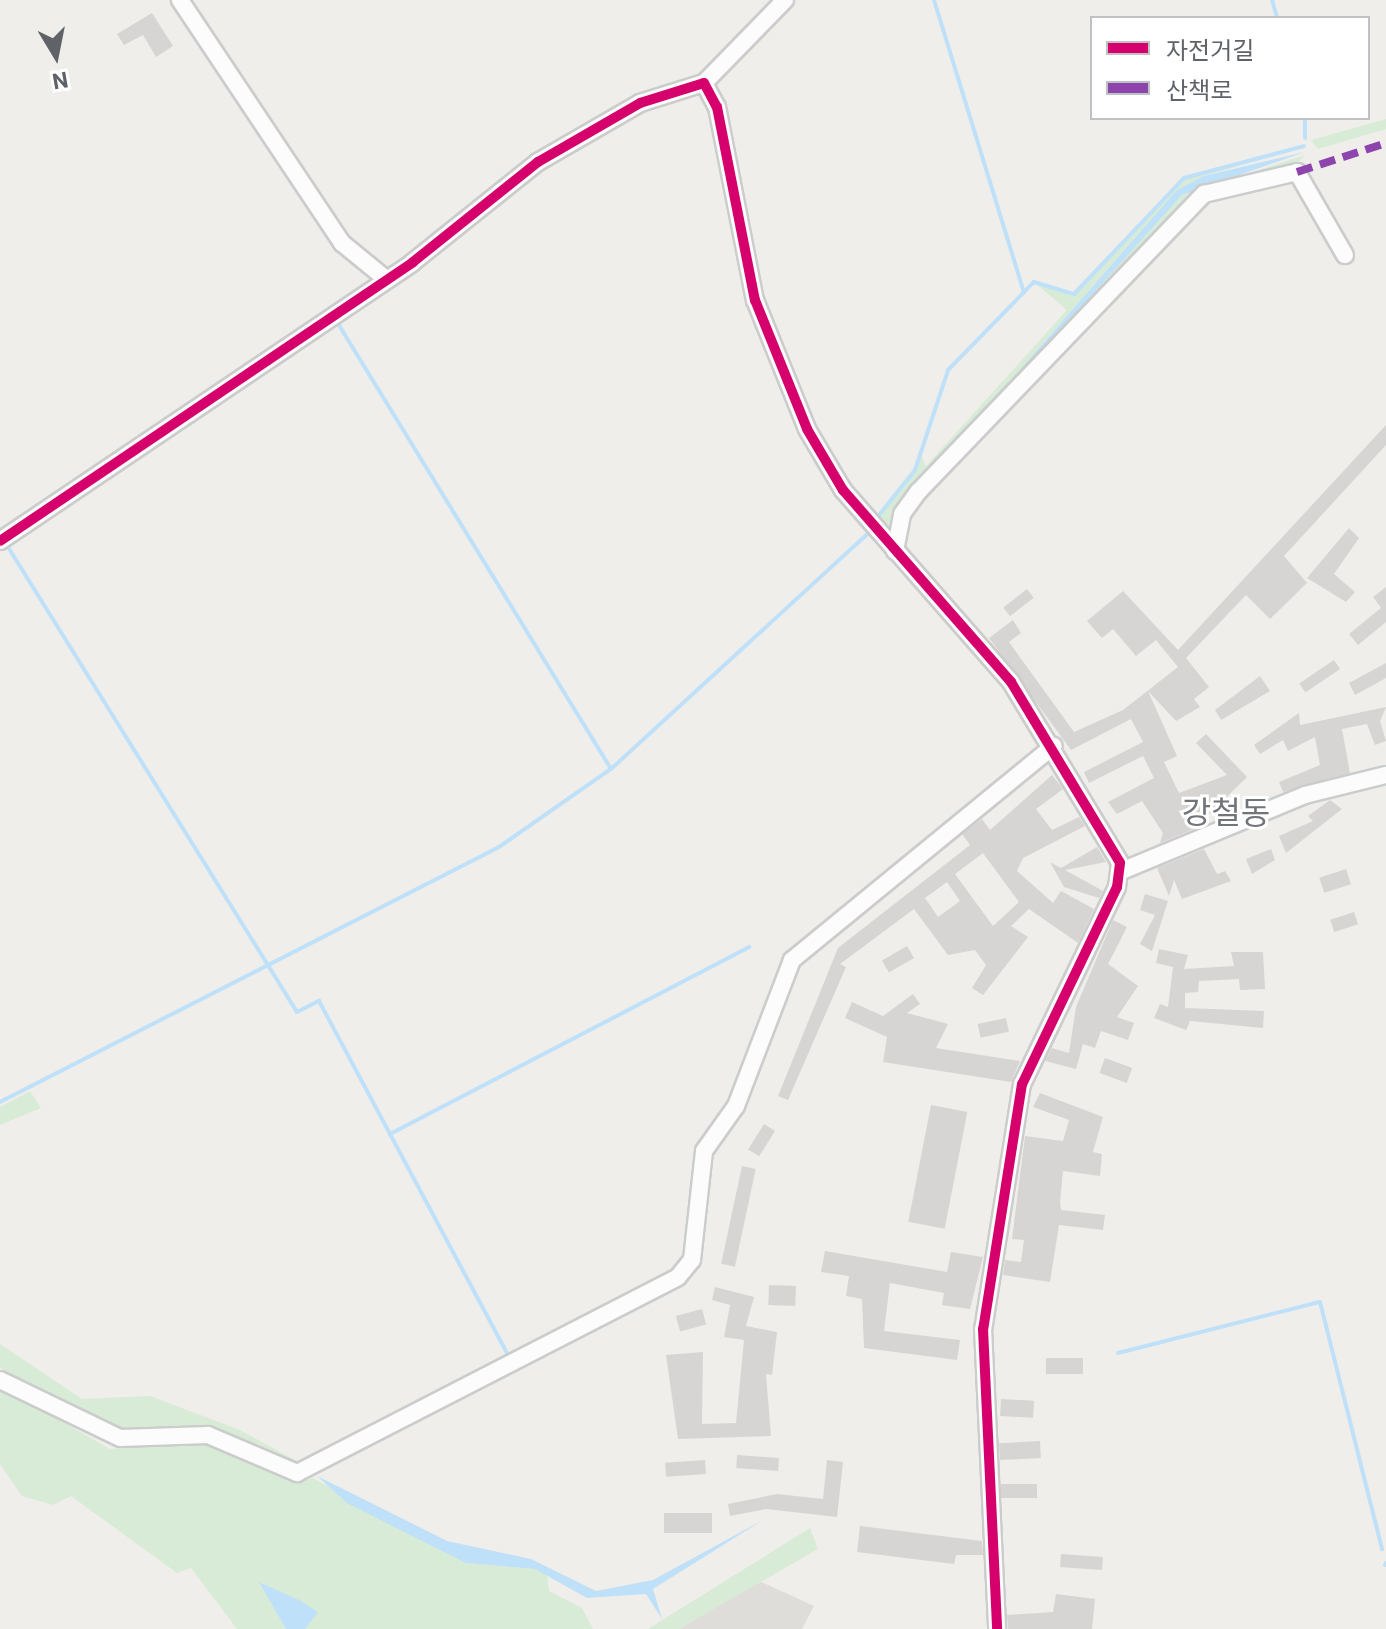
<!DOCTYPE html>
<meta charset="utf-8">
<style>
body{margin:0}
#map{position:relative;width:1386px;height:1629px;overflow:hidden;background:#efeeea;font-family:Roboto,"Noto Sans KR",sans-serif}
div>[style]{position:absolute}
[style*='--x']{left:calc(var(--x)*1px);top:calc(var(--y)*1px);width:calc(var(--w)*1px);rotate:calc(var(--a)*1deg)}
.industrial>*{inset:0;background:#dfddda}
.green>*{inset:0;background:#d8ebd6}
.water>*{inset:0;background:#bfe0f9}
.stream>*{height:4px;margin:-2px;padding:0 2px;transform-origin:2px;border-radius:2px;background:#bfe0f9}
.building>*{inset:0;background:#d6d5d3;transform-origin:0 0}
.roads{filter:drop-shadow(2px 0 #cbcccc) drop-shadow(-2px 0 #cbcccc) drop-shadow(0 2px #cbcccc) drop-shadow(0 -2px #cbcccc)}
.street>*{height:16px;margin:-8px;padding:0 8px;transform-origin:8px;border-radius:8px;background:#fdfcfc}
.quiet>*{height:8px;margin-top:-4px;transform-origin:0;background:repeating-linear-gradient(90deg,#8e44ad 0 16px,transparent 0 24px)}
.cycleway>*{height:10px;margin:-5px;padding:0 5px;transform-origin:5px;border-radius:5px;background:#d6006c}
span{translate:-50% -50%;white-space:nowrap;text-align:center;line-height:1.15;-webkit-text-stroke:6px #fff;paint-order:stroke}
.quarter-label{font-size:32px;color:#70757a}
.legend{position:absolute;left:1090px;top:16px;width:280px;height:104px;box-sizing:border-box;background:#fff;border:2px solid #bfc1c3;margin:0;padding:10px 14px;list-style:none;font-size:24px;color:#5f6368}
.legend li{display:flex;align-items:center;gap:16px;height:40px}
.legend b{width:40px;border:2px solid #bfc1c3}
.north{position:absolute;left:16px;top:16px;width:80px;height:80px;-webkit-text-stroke:6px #fff;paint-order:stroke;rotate:170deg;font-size:22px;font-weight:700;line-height:32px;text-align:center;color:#5f6368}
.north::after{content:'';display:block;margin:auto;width:28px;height:36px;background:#5f6368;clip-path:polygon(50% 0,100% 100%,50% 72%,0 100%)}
</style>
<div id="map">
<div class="industrial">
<i style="clip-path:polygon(759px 1581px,814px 1606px,802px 1629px,679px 1629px)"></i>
</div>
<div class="green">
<i style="clip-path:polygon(1386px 119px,1386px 129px,1318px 149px,1311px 140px)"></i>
<i style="clip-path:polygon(1304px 147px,1204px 176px,1161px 210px,1027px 361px,1182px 195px,1305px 155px,1294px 167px,1188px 199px,901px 506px,890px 536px,875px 522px,916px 471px,920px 453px,926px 466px,1067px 310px,1035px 283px,1074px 295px,1185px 179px)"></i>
<i style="clip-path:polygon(30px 1091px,41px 1108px,0 1125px,0 1107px)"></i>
<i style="clip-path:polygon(0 1344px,82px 1399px,150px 1396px,240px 1430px,302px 1464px,291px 1466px,209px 1428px,112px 1428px,19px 1383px,0 1367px)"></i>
<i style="clip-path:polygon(0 1386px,110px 1449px,206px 1440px,296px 1483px,313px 1478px,466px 1563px,535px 1569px,547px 1574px,549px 1591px,582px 1608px,593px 1629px,305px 1629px,318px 1612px,260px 1582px,286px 1629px,237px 1629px,191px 1568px,177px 1573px,71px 1496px,53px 1505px,22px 1496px,0 1464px)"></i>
<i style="clip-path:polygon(810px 1528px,818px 1549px,679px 1629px,648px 1629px)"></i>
</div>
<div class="water">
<i style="clip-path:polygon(1305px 152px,1182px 195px,1062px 328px,1018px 372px,1177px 190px,1204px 176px)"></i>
<i style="clip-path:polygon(317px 1476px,447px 1541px,531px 1559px,596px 1591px,653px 1580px,763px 1520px,653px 1589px,662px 1619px,646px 1594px,587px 1598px,535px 1569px,466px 1563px,347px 1503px)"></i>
<i style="clip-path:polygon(259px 1582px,299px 1600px,318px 1612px,305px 1629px,286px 1629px)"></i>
</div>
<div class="stream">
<i style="--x:934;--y:0;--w:306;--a:72.9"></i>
<i style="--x:1272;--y:0;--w:19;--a:74"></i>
<i style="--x:1305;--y:138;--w:20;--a:-90"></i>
<i style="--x:527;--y:181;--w:14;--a:-36"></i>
<i style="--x:337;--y:322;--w:524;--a:58.49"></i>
<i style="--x:875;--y:520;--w:64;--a:-51.3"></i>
<i style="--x:915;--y:470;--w:105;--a:-71.7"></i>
<i style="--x:948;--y:370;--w:123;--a:-45.7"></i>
<i style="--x:1034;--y:282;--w:42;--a:16.7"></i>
<i style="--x:1074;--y:294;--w:160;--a:-46.5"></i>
<i style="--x:1184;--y:178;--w:124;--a:-14.9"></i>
<i style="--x:8;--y:547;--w:547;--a:58.14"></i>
<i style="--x:297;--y:1012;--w:25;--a:-27"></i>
<i style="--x:319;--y:1001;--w:404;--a:61.9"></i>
<i style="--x:0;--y:1102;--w:560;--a:-27.07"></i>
<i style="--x:499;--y:847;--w:136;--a:-34.9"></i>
<i style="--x:611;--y:769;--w:350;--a:-42.5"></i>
<i style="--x:390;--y:1134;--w:405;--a:-27.5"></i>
<i style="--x:1118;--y:1353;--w:208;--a:-14.2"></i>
<i style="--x:1320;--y:1302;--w:255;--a:75.9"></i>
<i style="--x:1385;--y:1565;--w:2;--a:-63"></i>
</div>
<div class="building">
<i style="clip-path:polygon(152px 13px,173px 46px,156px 57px,143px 35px,124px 45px,117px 34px)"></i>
<i style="clip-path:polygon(1386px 425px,1386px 445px,1284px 556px,1307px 583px,1270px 619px,1246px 595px,1186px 658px,1209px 687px,1194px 699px,1200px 707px,1176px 721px,1148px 691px,1177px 756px,1164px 762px,1179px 793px,1227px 775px,1196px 743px,1206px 734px,1247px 777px,1194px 829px,1160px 843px,1163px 833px,1142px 801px,1117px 814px,1108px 802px,1154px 778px,1143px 756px,1089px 783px,1084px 772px,1143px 742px,1131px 719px,1071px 750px,989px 638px,1013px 620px,1021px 633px,1009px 642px,1074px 732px,1123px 710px,1178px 667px,1156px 640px,1136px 656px,1113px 629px,1102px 638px,1087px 621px,1123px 591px,1178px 650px)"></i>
<i style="clip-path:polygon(1349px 528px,1359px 538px,1334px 574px,1355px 592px,1346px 602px,1307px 578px)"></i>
<i style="clip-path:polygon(1386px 587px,1386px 622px,1358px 645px,1349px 634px,1381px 608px,1373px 597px)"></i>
<i style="left:1027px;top:589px;width:11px;height:30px;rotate:52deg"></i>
<i style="left:1334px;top:660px;width:11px;height:42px;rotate:56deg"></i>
<i style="clip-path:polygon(1386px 663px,1386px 678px,1355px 695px,1349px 683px)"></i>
<i style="clip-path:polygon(1260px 676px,1270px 691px,1221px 720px,1215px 710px)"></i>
<i style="clip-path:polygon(1386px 707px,1380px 721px,1386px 741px,1375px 745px,1367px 724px,1342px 729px,1350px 773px,1283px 792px,1279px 782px,1320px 765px,1315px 737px,1288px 751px,1283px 740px,1260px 754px,1254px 745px,1299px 713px,1300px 725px)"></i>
<i style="clip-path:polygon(evenodd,1052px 775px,1063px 789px,1036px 809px,1052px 830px,1079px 817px,1085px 826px,1023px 858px,1017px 871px,1053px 903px,1061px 891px,1094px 909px,1078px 943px,1029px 909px,1011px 926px,1028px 937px,983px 995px,972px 988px,986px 965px,975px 950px,948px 955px,914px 909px,840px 964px,846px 967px,788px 1100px,778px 1096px,838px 948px,970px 845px,962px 834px,982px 819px,990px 830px,1052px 775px,983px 853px,1019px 902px,993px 926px,955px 874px,983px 853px,1052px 775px,947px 882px,960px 901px,938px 917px,925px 898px,947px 882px)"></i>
<i style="clip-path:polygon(1330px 800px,1342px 809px,1286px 853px,1279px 836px,1313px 821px,1308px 816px)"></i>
<i style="clip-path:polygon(1097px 847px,1106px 862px,1065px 870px,1103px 891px,1099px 898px,1064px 887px,1050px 862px,1061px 868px)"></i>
<i style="clip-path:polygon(1204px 849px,1217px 874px,1225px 871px,1231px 881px,1182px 899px,1174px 880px,1169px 896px,1157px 868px)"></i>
<i style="clip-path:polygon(1271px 849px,1275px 860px,1252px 874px,1246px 859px)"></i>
<i style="left:1346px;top:869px;width:16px;height:28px;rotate:72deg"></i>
<i style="clip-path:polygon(1145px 894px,1168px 901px,1152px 951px,1140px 944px,1155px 915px,1140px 910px)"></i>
<i style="left:1354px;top:912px;width:13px;height:25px;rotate:72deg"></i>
<i style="clip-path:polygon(1113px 920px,1127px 927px,1108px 964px,1138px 986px,1117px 1017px,1134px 1023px,1128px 1040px,1101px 1031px,1095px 1048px,1083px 1044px,1076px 1069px,1045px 1061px,1052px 1048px,1069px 1053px,1076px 1007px)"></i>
<i style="left:907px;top:946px;width:14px;height:29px;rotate:60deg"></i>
<i style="clip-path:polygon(1159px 949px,1188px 955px,1184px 969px,1234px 966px,1231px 952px,1263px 952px,1265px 989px,1240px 990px,1239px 979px,1199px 981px,1198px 992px,1185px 993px,1185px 1008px,1264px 1011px,1263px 1028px,1190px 1021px,1186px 1030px,1154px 1018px,1160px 1004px,1168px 1007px,1173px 967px,1156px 963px)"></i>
<i style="clip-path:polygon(913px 994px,920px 1004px,907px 1013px,948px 1024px,936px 1048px,1020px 1061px,1011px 1082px,883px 1062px,887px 1037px,845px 1018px,852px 1002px,883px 1016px)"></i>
<i style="left:1006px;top:1018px;width:14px;height:29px;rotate:78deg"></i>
<i style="left:1105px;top:1058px;width:29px;height:16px;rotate:20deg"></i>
<i style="clip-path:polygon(1040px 1093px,1103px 1117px,1093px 1152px,1102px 1154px,1100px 1176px,1063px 1171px,1060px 1202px,1061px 1210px,1105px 1215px,1103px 1230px,1059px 1225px,1050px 1282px,1003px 1275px,1005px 1260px,1021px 1262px,1024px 1240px,1012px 1239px,1025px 1136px,1063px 1141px,1069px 1120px,1033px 1107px)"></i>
<i style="left:931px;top:1105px;width:37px;height:119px;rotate:11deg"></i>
<i style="left:764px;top:1124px;width:13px;height:30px;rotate:32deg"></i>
<i style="left:742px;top:1166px;width:14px;height:100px;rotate:12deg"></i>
<i style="clip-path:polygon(825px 1251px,947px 1272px,951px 1252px,983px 1257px,970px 1309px,942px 1305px,944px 1293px,890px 1283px,884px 1331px,960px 1340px,957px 1360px,864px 1348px,862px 1299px,846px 1296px,849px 1276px,821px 1272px)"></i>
<i style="left:769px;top:1285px;width:27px;height:20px;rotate:2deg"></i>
<i style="clip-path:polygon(715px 1287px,754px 1297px,746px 1326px,777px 1332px,772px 1375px,766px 1374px,771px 1436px,678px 1439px,666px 1355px,703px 1352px,702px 1424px,736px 1423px,744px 1340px,724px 1337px,730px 1305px,712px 1300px)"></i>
<i style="left:702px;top:1309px;width:16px;height:27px;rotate:75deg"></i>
<i style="left:1083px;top:1358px;width:16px;height:37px;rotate:90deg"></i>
<i style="left:1001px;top:1399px;width:33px;height:17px;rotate:3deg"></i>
<i style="left:1040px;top:1441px;width:17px;height:41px;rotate:87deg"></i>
<i style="left:779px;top:1458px;width:13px;height:42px;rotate:94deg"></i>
<i style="left:705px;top:1460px;width:14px;height:40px;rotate:86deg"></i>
<i style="clip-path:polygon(827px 1460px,843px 1462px,837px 1517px,766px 1509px,730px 1516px,728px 1504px,777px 1494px,823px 1499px)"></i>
<i style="left:1001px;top:1484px;width:36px;height:14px"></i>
<i style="left:712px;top:1513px;width:20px;height:48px;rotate:90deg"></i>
<i style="clip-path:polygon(860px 1526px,982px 1541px,983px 1555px,956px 1555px,954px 1564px,857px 1552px)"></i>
<i style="left:1061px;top:1554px;width:42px;height:13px;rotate:4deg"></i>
<i style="clip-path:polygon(1056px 1594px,1095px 1599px,1092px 1629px,1008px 1629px,1007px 1615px,1053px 1612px)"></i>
</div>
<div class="roads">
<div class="street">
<i style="--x:180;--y:0;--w:292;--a:56.3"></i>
<i style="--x:342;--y:243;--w:57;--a:39.3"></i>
<i style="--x:704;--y:83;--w:116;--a:-45.7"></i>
<i style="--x:0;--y:541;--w:498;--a:-34"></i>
<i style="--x:413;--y:262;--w:160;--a:-38.7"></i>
<i style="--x:538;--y:162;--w:118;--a:-30"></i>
<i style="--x:640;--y:103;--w:67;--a:-17.4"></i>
<i style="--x:704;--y:83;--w:27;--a:62"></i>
<i style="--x:717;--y:107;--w:197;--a:78.9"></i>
<i style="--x:755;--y:300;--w:139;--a:68"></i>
<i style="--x:807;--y:429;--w:71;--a:59.5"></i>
<i style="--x:843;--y:490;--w:255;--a:48.8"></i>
<i style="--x:1011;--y:682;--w:211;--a:58.9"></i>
<i style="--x:1120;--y:863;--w:24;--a:97"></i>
<i style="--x:1117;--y:887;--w:219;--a:115.7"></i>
<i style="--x:1022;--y:1084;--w:248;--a:99"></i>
<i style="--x:983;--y:1329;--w:300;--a:87.3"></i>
<i style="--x:895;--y:551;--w:38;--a:-79"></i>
<i style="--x:902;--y:514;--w:29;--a:-54"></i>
<i style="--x:919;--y:491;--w:412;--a:-46.2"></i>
<i style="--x:1204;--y:194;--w:96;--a:-13.3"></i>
<i style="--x:1297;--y:172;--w:96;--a:60"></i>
<i style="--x:1119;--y:872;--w:201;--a:-22.5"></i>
<i style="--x:1305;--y:795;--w:83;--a:-13.9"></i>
<i style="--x:0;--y:1380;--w:133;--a:25.8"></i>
<i style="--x:120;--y:1438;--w:88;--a:-2"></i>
<i style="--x:208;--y:1435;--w:97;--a:23.1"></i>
<i style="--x:297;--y:1473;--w:428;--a:-27.2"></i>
<i style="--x:678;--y:1277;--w:22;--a:-51"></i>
<i style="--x:692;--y:1260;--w:110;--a:-83.7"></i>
<i style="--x:704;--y:1151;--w:55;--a:-54.6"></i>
<i style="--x:736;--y:1106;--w:156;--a:-69"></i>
<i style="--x:792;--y:960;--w:338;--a:-39.3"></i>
</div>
</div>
<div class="quiet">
<i style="--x:1297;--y:172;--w:94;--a:-18"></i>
</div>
<div class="cycleway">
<i style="--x:0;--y:541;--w:498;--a:-34"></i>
<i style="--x:413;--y:262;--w:160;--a:-38.7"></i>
<i style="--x:538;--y:162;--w:118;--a:-30"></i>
<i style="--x:640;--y:103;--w:67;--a:-17.4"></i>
<i style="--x:704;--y:83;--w:27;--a:62"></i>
<i style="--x:717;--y:107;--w:197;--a:78.9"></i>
<i style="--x:755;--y:300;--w:139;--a:68"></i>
<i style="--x:807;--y:429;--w:71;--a:59.5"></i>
<i style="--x:843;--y:490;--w:255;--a:48.8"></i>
<i style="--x:1011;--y:682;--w:211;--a:58.9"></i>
<i style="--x:1120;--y:863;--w:24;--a:97"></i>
<i style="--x:1117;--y:887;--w:219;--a:115.7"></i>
<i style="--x:1022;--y:1084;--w:248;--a:99"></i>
<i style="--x:983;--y:1329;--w:300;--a:87.3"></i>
</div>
<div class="quarter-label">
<span style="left:1226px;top:813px">강철동</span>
</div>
<ul class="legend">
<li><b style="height:10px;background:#d6006c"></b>자전거길</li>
<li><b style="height:10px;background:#8e44ad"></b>산책로</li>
</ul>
<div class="north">N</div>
</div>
